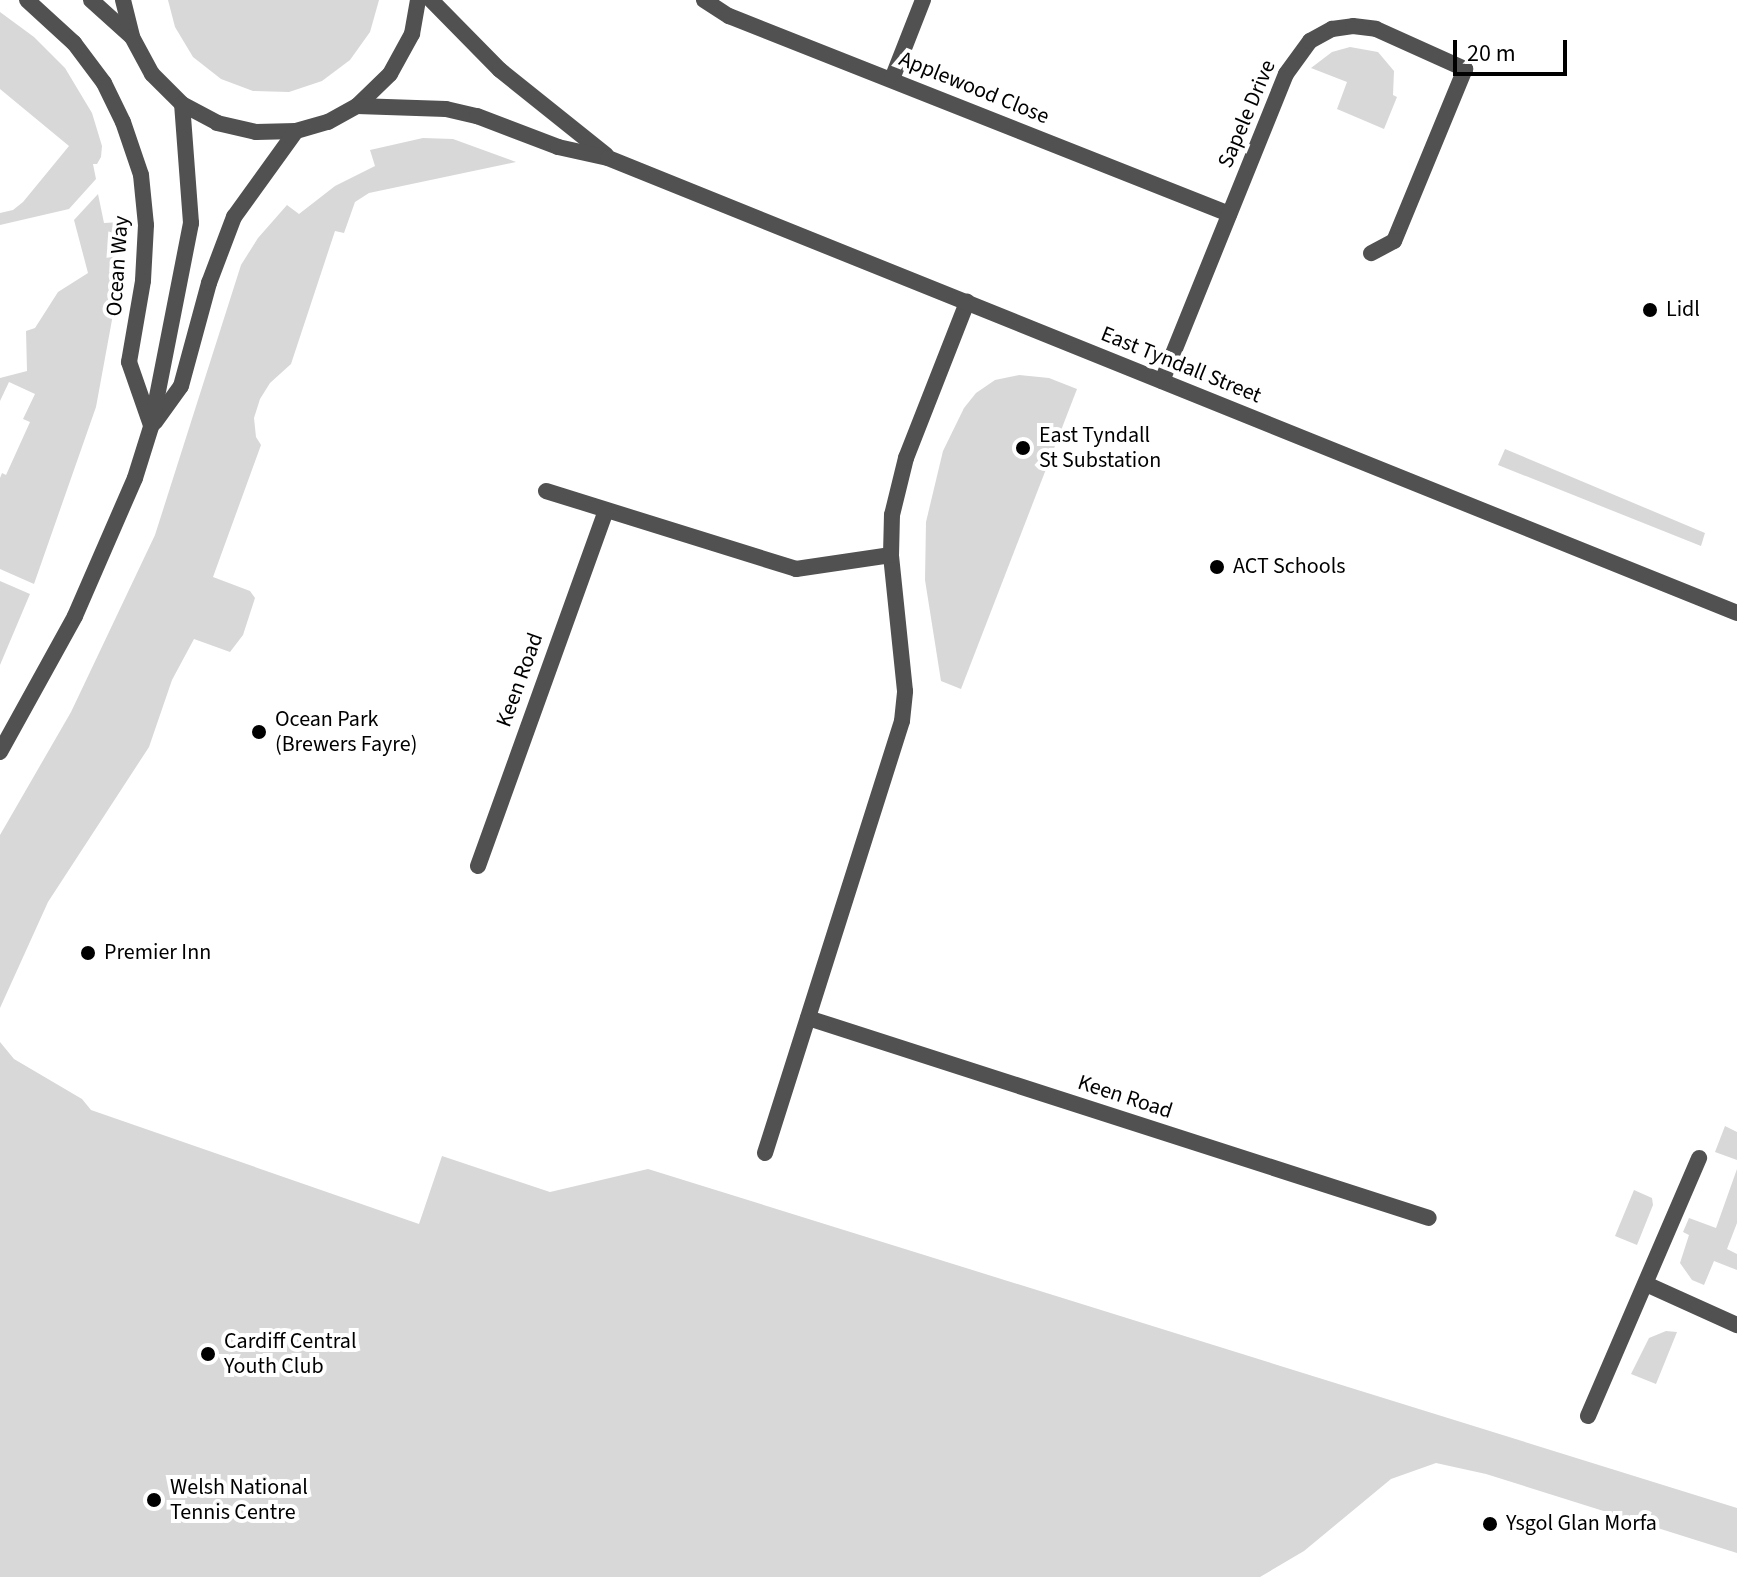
<!DOCTYPE html>
<style>
body{margin:0}
#map{position:relative;width:1737px;height:1577px;overflow:hidden;background:#fff;font-family:"Source Sans 3",sans-serif}
div>[style]{position:absolute}
[style*='--x']{left:calc(var(--x)*1px);top:calc(var(--y)*1px);width:calc(var(--w)*1px);rotate:calc(var(--a)*1deg)}
.green>*{inset:0;background:#d8d8d8}
.minor>*{height:16px;margin:-8px;padding:0 8px;transform-origin:8px;border-radius:8px;background:#515151}
.tertiary>*{height:16px;margin:-8px;padding:0 8px;transform-origin:8px;border-radius:8px;background:#515151}
.dots>*{width:22px;height:22px;translate:-50% -50%;box-sizing:border-box;border:4px solid #fff;border-radius:50%}
span{translate:-50% -50%;white-space:nowrap;text-align:center;line-height:1.15;-webkit-text-stroke:8px #fff;paint-order:stroke}
.street-label{font-size:22px;color:#000}
.poi-label{font-size:22px;color:#000}
.left{translate:0 -50%;text-align:left}
.scale{position:absolute;left:1453px;top:40px;width:114px;height:36px;box-sizing:border-box;border:4px solid #000;border-top:0;padding-left:10px;font-size:24px;line-height:28px;white-space:nowrap;color:#000;-webkit-text-stroke:6px #fff;paint-order:stroke}
</style>
<div id="map">
<div class="green">
<i style="clip-path:polygon(168px 0,379px 0,370px 32px,350px 60px,322px 81px,289px 92px,253px 91px,221px 79px,193px 57px,175px 27px)"></i>
<i style="clip-path:polygon(0 12px,34px 37px,65px 68px,92px 113px,102px 146px,101px 157px,97px 164px,93px 164px,96px 179px,69px 209px,0 225px,0 213px,13px 210px,23px 202px,69px 146px,0 89px)"></i>
<i style="clip-path:polygon(1350px 47px,1378px 52px,1394px 71px,1393px 95px,1397px 97px,1384px 129px,1337px 109px,1347px 82px,1311px 68px,1332px 52px)"></i>
<i style="clip-path:polygon(423px 138px,453px 139px,516px 162px,369px 193px,355px 202px,344px 233px,335px 231px,291px 364px,270px 383px,260px 399px,254px 418px,256px 437px,261px 445px,213px 577px,250px 591px,255px 598px,243px 635px,230px 652px,194px 639px,172px 680px,149px 747px,48px 902px,0 1008px,0 835px,71px 712px,155px 535px,241px 265px,258px 238px,287px 205px,299px 214px,335px 186px,375px 166px,370px 150px)"></i>
<i style="clip-path:polygon(98px 194px,104px 223px,121px 222px,122px 240px,116px 298px,96px 407px,34px 584px,0 569px,0 478px,2px 473px,6px 475px,30px 422px,23px 419px,35px 394px,9px 382px,0 401px,0 378px,27px 371px,26px 331px,35px 328px,58px 292px,88px 273px,74px 220px)"></i>
<i style="clip-path:polygon(1019px 375px,1049px 378px,1077px 389px,961px 689px,941px 681px,925px 580px,926px 522px,943px 451px,964px 408px,976px 393px,995px 380px)"></i>
<i style="clip-path:polygon(1505px 449px,1705px 533px,1701px 546px,1498px 465px)"></i>
<i style="clip-path:polygon(0 581px,30px 594px,0 665px)"></i>
<i style="clip-path:polygon(0 1042px,14px 1059px,82px 1099px,91px 1110px,419px 1224px,442px 1156px,550px 1192px,648px 1169px,1737px 1508px,1737px 1553px,1486px 1474px,1436px 1463px,1391px 1479px,1304px 1551px,1260px 1577px,0 1577px)"></i>
<i style="clip-path:polygon(1725px 1126px,1737px 1132px,1737px 1160px,1715px 1152px)"></i>
<i style="clip-path:polygon(1737px 1169px,1737px 1223px,1727px 1249px,1737px 1254px,1737px 1270px,1714px 1261px,1704px 1285px,1692px 1280px,1680px 1263px,1689px 1235px,1683px 1232px,1689px 1218px,1716px 1228px)"></i>
<i style="clip-path:polygon(1634px 1190px,1652px 1198px,1653px 1205px,1637px 1245px,1615px 1236px)"></i>
<i style="clip-path:polygon(1666px 1331px,1677px 1332px,1656px 1384px,1631px 1374px,1649px 1338px)"></i>
</div>
<div class="minor">
<i style="--x:704;--y:0;--w:30;--a:33"></i>
<i style="--x:729;--y:16;--w:538;--a:21.6"></i>
<i style="--x:892;--y:79;--w:85;--a:-68.6"></i>
<i style="--x:1162;--y:381;--w:331;--a:-68"></i>
<i style="--x:1286;--y:74;--w:41;--a:-54"></i>
<i style="--x:1310;--y:41;--w:25;--a:-29"></i>
<i style="--x:1332;--y:29;--w:21;--a:-8"></i>
<i style="--x:1353;--y:26;--w:23;--a:7"></i>
<i style="--x:1376;--y:29;--w:98;--a:24.2"></i>
<i style="--x:1465;--y:69;--w:186;--a:112.4"></i>
<i style="--x:1394;--y:241;--w:26;--a:152"></i>
<i style="--x:546;--y:491;--w:262;--a:17.3"></i>
<i style="--x:796;--y:569;--w:96;--a:-8.4"></i>
<i style="--x:478;--y:866;--w:377;--a:-70.2"></i>
<i style="--x:808;--y:1018;--w:652;--a:17.85"></i>
<i style="--x:765;--y:1153;--w:453;--a:-72.4"></i>
<i style="--x:902;--y:721;--w:30;--a:-84"></i>
<i style="--x:905;--y:691;--w:137;--a:-95.9"></i>
<i style="--x:891;--y:555;--w:40;--a:-88.6"></i>
<i style="--x:892;--y:515;--w:59;--a:-76.2"></i>
<i style="--x:906;--y:458;--w:168;--a:-68.6"></i>
<i style="--x:1646;--y:1284;--w:100;--a:24.3"></i>
<i style="--x:1588;--y:1416;--w:281;--a:-66.7"></i>
</div>
<div class="tertiary">
<i style="--x:27;--y:0;--w:64;--a:42.5"></i>
<i style="--x:74;--y:43;--w:50;--a:53.1"></i>
<i style="--x:104;--y:83;--w:43;--a:64"></i>
<i style="--x:123;--y:122;--w:56;--a:71.2"></i>
<i style="--x:141;--y:175;--w:50;--a:84.3"></i>
<i style="--x:146;--y:225;--w:56;--a:93.1"></i>
<i style="--x:143;--y:281;--w:82;--a:99.8"></i>
<i style="--x:129;--y:362;--w:67;--a:70.8"></i>
<i style="--x:91;--y:0;--w:55;--a:42.1"></i>
<i style="--x:123;--y:0;--w:38;--a:76"></i>
<i style="--x:132;--y:37;--w:42;--a:61.6"></i>
<i style="--x:152;--y:74;--w:42;--a:45"></i>
<i style="--x:182;--y:104;--w:40;--a:28"></i>
<i style="--x:217;--y:123;--w:40;--a:13"></i>
<i style="--x:256;--y:132;--w:40;--a:-1.4"></i>
<i style="--x:296;--y:131;--w:33;--a:-16"></i>
<i style="--x:328;--y:122;--w:33;--a:-29"></i>
<i style="--x:357;--y:106;--w:46;--a:-44.1"></i>
<i style="--x:390;--y:74;--w:46;--a:-61.2"></i>
<i style="--x:412;--y:34;--w:35;--a:-80"></i>
<i style="--x:431;--y:0;--w:98;--a:45.4"></i>
<i style="--x:500;--y:70;--w:136;--a:38.7"></i>
<i style="--x:357;--y:106;--w:89;--a:1.9"></i>
<i style="--x:446;--y:109;--w:32;--a:13"></i>
<i style="--x:477;--y:116;--w:87;--a:20.9"></i>
<i style="--x:558;--y:147;--w:51;--a:12.4"></i>
<i style="--x:608;--y:158;--w:1217;--a:21.95"></i>
<i style="--x:155;--y:422;--w:44;--a:-54.2"></i>
<i style="--x:181;--y:386;--w:107;--a:-74.8"></i>
<i style="--x:209;--y:283;--w:71;--a:-69.3"></i>
<i style="--x:234;--y:217;--w:106;--a:-54.2"></i>
<i style="--x:0;--y:752;--w:155;--a:-61.1"></i>
<i style="--x:75;--y:616;--w:150;--a:-66.5"></i>
<i style="--x:135;--y:478;--w:53;--a:-72.6"></i>
<i style="--x:151;--y:427;--w:208;--a:-78.9"></i>
<i style="--x:191;--y:223;--w:119;--a:-94.3"></i>
</div>
<div class="dots">
<i style="left:1650px;top:310px;background:#000"></i>
<i style="left:1023px;top:448px;background:#000"></i>
<i style="left:1217px;top:567px;background:#000"></i>
<i style="left:259px;top:732px;background:#000"></i>
<i style="left:88px;top:953px;background:#000"></i>
<i style="left:208px;top:1354px;background:#000"></i>
<i style="left:154px;top:1500px;background:#000"></i>
<i style="left:1490px;top:1524px;background:#000"></i>
</div>
<div class="street-label">
<span style="left:974px;top:88px;rotate:22deg">Applewood Close</span>
<span style="left:1247px;top:114px;rotate:-67deg">Sapele Drive</span>
<span style="left:118px;top:266px;rotate:-86deg">Ocean Way</span>
<span style="left:1181px;top:365px;rotate:22deg">East Tyndall Street</span>
<span style="left:520px;top:680px;rotate:-70deg">Keen Road</span>
<span style="left:1125px;top:1097px;rotate:18deg">Keen Road</span>
</div>
<div class="poi-label">
<span class="left" style="left:1666px;top:310px">Lidl</span>
<span class="left" style="left:1039px;top:448px">East Tyndall<br>St Substation</span>
<span class="left" style="left:1233px;top:567px">ACT Schools</span>
<span class="left" style="left:275px;top:732px">Ocean Park<br>(Brewers Fayre)</span>
<span class="left" style="left:104px;top:953px">Premier Inn</span>
<span class="left" style="left:224px;top:1354px">Cardiff Central<br>Youth Club</span>
<span class="left" style="left:170px;top:1500px">Welsh National<br>Tennis Centre</span>
<span class="left" style="left:1506px;top:1524px">Ysgol Glan Morfa</span>
</div>
<div class="scale">20 m</div>
</div>
